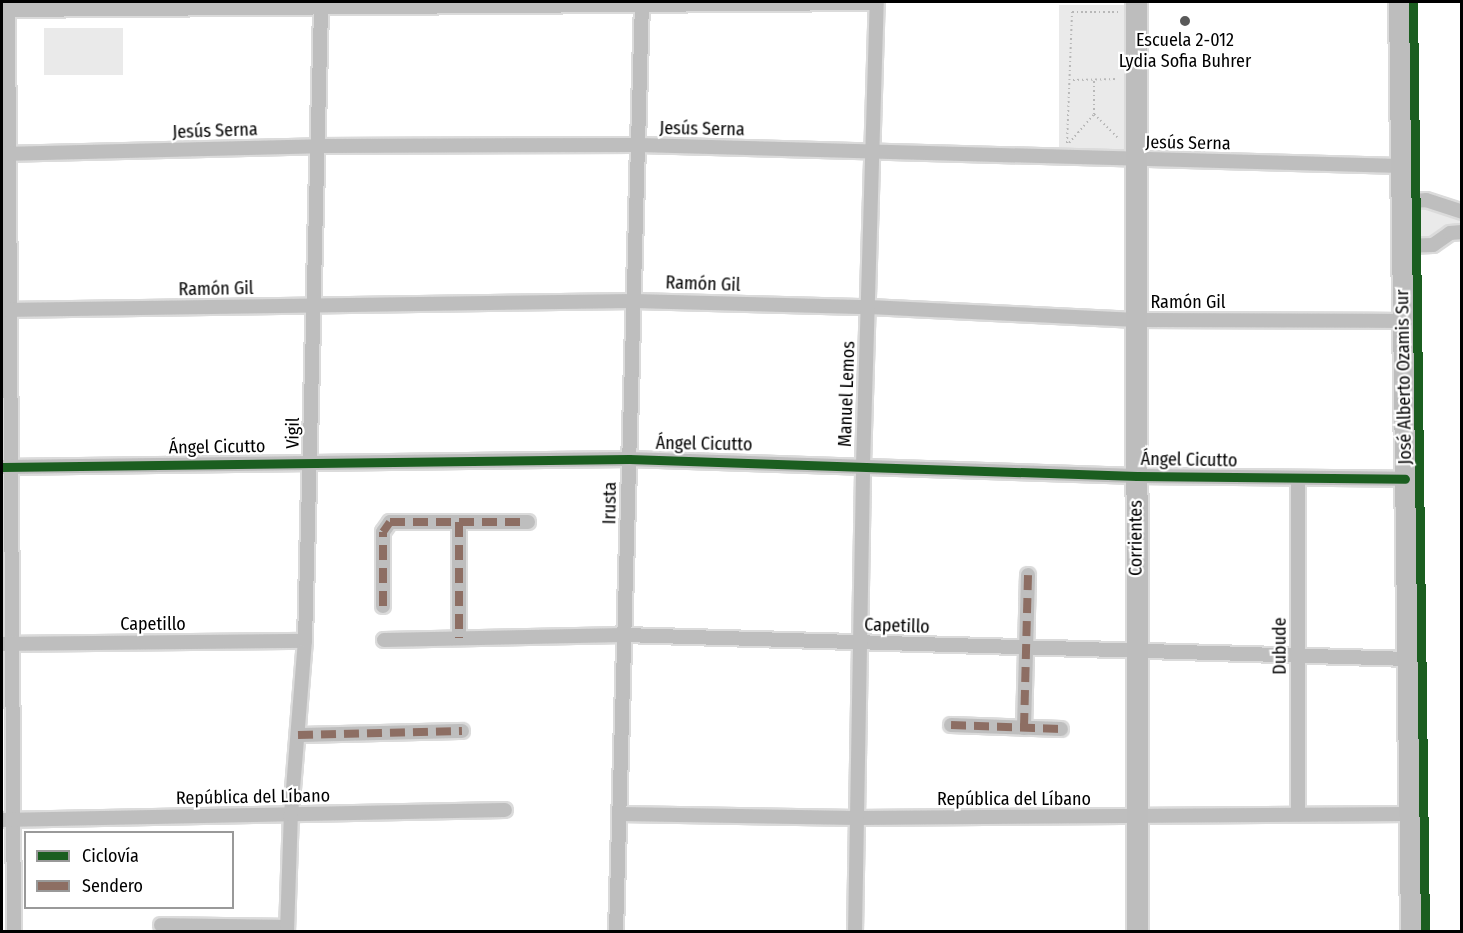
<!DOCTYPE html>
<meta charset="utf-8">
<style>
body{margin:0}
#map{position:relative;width:1463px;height:933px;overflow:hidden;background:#fff;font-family:"Fira Sans Condensed",sans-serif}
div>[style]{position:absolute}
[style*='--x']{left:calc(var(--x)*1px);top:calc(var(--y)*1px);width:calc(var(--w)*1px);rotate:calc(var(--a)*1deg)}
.green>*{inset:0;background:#eaeaea;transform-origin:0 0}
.path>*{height:2px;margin-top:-1px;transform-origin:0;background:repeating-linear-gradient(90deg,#b8b8b8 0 1.5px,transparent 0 4.5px)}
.roads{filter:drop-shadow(2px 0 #dbdbdb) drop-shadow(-2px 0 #dbdbdb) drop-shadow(0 2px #dbdbdb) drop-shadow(0 -2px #dbdbdb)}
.minor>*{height:14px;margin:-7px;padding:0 7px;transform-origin:7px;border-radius:7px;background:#bebebe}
.tertiary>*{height:16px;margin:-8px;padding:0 8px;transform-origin:8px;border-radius:8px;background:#bebebe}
.primary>*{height:21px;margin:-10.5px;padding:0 10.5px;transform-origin:10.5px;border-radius:10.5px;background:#bdbdbd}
.quiet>*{height:8px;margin-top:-4px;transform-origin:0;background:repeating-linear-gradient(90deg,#8d6e63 0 15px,transparent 0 23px)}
.cycleway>*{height:9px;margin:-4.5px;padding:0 4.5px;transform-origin:4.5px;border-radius:4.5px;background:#1b5e20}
.dots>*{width:16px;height:16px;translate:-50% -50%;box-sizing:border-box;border:3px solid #fff;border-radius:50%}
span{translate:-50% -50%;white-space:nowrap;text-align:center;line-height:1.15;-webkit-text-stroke:4.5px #fff;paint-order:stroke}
.poi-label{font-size:18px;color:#000}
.street-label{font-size:18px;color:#000}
.frame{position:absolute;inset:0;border:3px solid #000;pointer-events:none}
.legend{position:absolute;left:24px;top:831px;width:210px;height:78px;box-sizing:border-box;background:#fff;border:2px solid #999;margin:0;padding:8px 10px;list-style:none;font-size:18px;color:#000}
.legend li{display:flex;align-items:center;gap:12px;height:30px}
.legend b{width:30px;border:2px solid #999}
</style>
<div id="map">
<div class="green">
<i style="left:1059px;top:5px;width:69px;height:147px"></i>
<i style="left:123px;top:28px;width:47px;height:79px;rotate:90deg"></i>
<i style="clip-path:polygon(1402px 201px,1461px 212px,1461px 232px,1403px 246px)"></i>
</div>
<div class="path">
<i style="--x:1073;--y:80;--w:45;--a:-1.3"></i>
<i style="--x:1094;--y:114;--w:33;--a:-90"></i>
<i style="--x:1067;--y:143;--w:131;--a:-87.8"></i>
<i style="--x:1072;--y:12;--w:46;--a:0"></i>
<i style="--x:1069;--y:143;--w:38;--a:-49"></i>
<i style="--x:1094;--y:114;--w:34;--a:45"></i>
</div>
<div class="roads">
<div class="minor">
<i style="--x:8;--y:9;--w:923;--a:89.63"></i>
<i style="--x:2;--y:154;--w:317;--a:-1.4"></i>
<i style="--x:319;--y:146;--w:320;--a:-0.2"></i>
<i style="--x:639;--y:145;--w:762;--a:1.58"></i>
<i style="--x:1402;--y:201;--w:24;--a:-2"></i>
<i style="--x:1426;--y:200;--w:38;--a:18"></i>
<i style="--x:1403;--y:246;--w:30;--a:-2"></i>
<i style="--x:1433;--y:245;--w:21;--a:-35"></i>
<i style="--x:1450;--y:233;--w:12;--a:-5"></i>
<i style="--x:2;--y:310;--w:632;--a:-0.82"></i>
<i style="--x:634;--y:301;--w:235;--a:1.5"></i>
<i style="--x:869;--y:307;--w:268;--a:2.8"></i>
<i style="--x:1137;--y:320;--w:266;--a:0.2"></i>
<i style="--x:2;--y:467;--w:627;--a:-0.73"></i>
<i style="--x:629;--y:459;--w:508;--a:1.92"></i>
<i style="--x:1137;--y:476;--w:268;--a:0.6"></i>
<i style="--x:459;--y:522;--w:116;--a:90"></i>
<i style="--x:383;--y:606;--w:74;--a:-90"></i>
<i style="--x:383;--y:532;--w:12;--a:-55"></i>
<i style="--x:390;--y:522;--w:138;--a:0"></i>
<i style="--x:384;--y:640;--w:240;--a:-1.2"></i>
<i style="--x:624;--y:635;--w:784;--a:1.75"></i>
<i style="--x:2;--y:644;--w:303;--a:-0.6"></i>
<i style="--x:951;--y:725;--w:110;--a:2.1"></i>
<i style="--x:1024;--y:728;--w:153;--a:-88.5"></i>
<i style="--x:298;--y:735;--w:164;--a:-1.4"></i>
<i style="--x:620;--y:814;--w:236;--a:1"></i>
<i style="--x:856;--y:818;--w:553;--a:-0.41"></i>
<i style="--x:1298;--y:814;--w:336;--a:-90"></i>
<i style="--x:2;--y:820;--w:503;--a:-1.14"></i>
<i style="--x:161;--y:925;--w:126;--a:0.9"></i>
<i style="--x:287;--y:932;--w:118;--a:-88.1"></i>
<i style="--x:291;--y:814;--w:174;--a:-85.4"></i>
<i style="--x:305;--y:641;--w:634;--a:-88.55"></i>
<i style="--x:616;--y:932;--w:928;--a:-88.4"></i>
<i style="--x:855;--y:932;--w:467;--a:-89"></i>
<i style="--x:863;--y:465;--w:463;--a:-88.3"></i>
</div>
<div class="tertiary">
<i style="--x:2;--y:9;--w:870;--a:-0.46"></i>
</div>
<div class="primary">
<i style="--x:1136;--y:2;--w:930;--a:89.94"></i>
<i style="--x:1399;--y:2;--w:930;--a:89.26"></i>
</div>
</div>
<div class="quiet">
<i style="--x:459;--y:522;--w:116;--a:90"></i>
<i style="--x:383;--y:606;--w:74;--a:-90"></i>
<i style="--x:383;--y:532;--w:12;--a:-55"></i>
<i style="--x:390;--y:522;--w:138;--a:0"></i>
<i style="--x:951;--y:725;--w:110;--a:2.1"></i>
<i style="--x:1024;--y:728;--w:153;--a:-88.5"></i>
<i style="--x:298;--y:735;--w:164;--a:-1.4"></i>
</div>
<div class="cycleway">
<i style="--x:1413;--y:2;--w:930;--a:89.26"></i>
<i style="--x:2;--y:467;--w:627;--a:-0.73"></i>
<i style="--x:629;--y:459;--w:508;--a:1.92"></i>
<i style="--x:1137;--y:476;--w:268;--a:0.6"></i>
</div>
<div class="dots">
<i style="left:1185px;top:21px;background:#595959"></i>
</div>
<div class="poi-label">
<span style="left:1185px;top:51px">Escuela 2-012<br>Lydia Sofia Buhrer</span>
</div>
<div class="street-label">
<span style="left:702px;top:129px;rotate:1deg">Jesús Serna</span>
<span style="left:215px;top:131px;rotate:-2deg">Jesús Serna</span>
<span style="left:1188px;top:143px;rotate:1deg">Jesús Serna</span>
<span style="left:703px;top:284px;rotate:2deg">Ramón Gil</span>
<span style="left:216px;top:289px;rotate:-1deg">Ramón Gil</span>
<span style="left:1188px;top:302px">Ramón Gil</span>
<span style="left:1404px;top:377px;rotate:-91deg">José Alberto Ozamis Sur</span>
<span style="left:847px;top:394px;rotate:-88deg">Manuel Lemos</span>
<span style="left:293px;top:433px;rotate:-89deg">Vigil</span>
<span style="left:704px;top:444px;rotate:1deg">Ángel Cicutto</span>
<span style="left:217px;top:447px;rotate:-1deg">Ángel Cicutto</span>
<span style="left:1189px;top:460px;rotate:1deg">Ángel Cicutto</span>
<span style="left:610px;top:503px;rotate:-89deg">Irusta</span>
<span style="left:1136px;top:538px;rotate:-90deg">Corrientes</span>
<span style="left:153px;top:624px">Capetillo</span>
<span style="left:897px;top:626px;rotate:2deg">Capetillo</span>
<span style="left:1280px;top:646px;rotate:-90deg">Dubude</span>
<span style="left:253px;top:797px;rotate:-1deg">República del Líbano</span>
<span style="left:1014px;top:799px">República del Líbano</span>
</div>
<div class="frame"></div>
<ul class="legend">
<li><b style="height:8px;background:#1b5e20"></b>Ciclovía</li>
<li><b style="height:8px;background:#8d6e63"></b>Sendero</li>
</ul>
</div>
